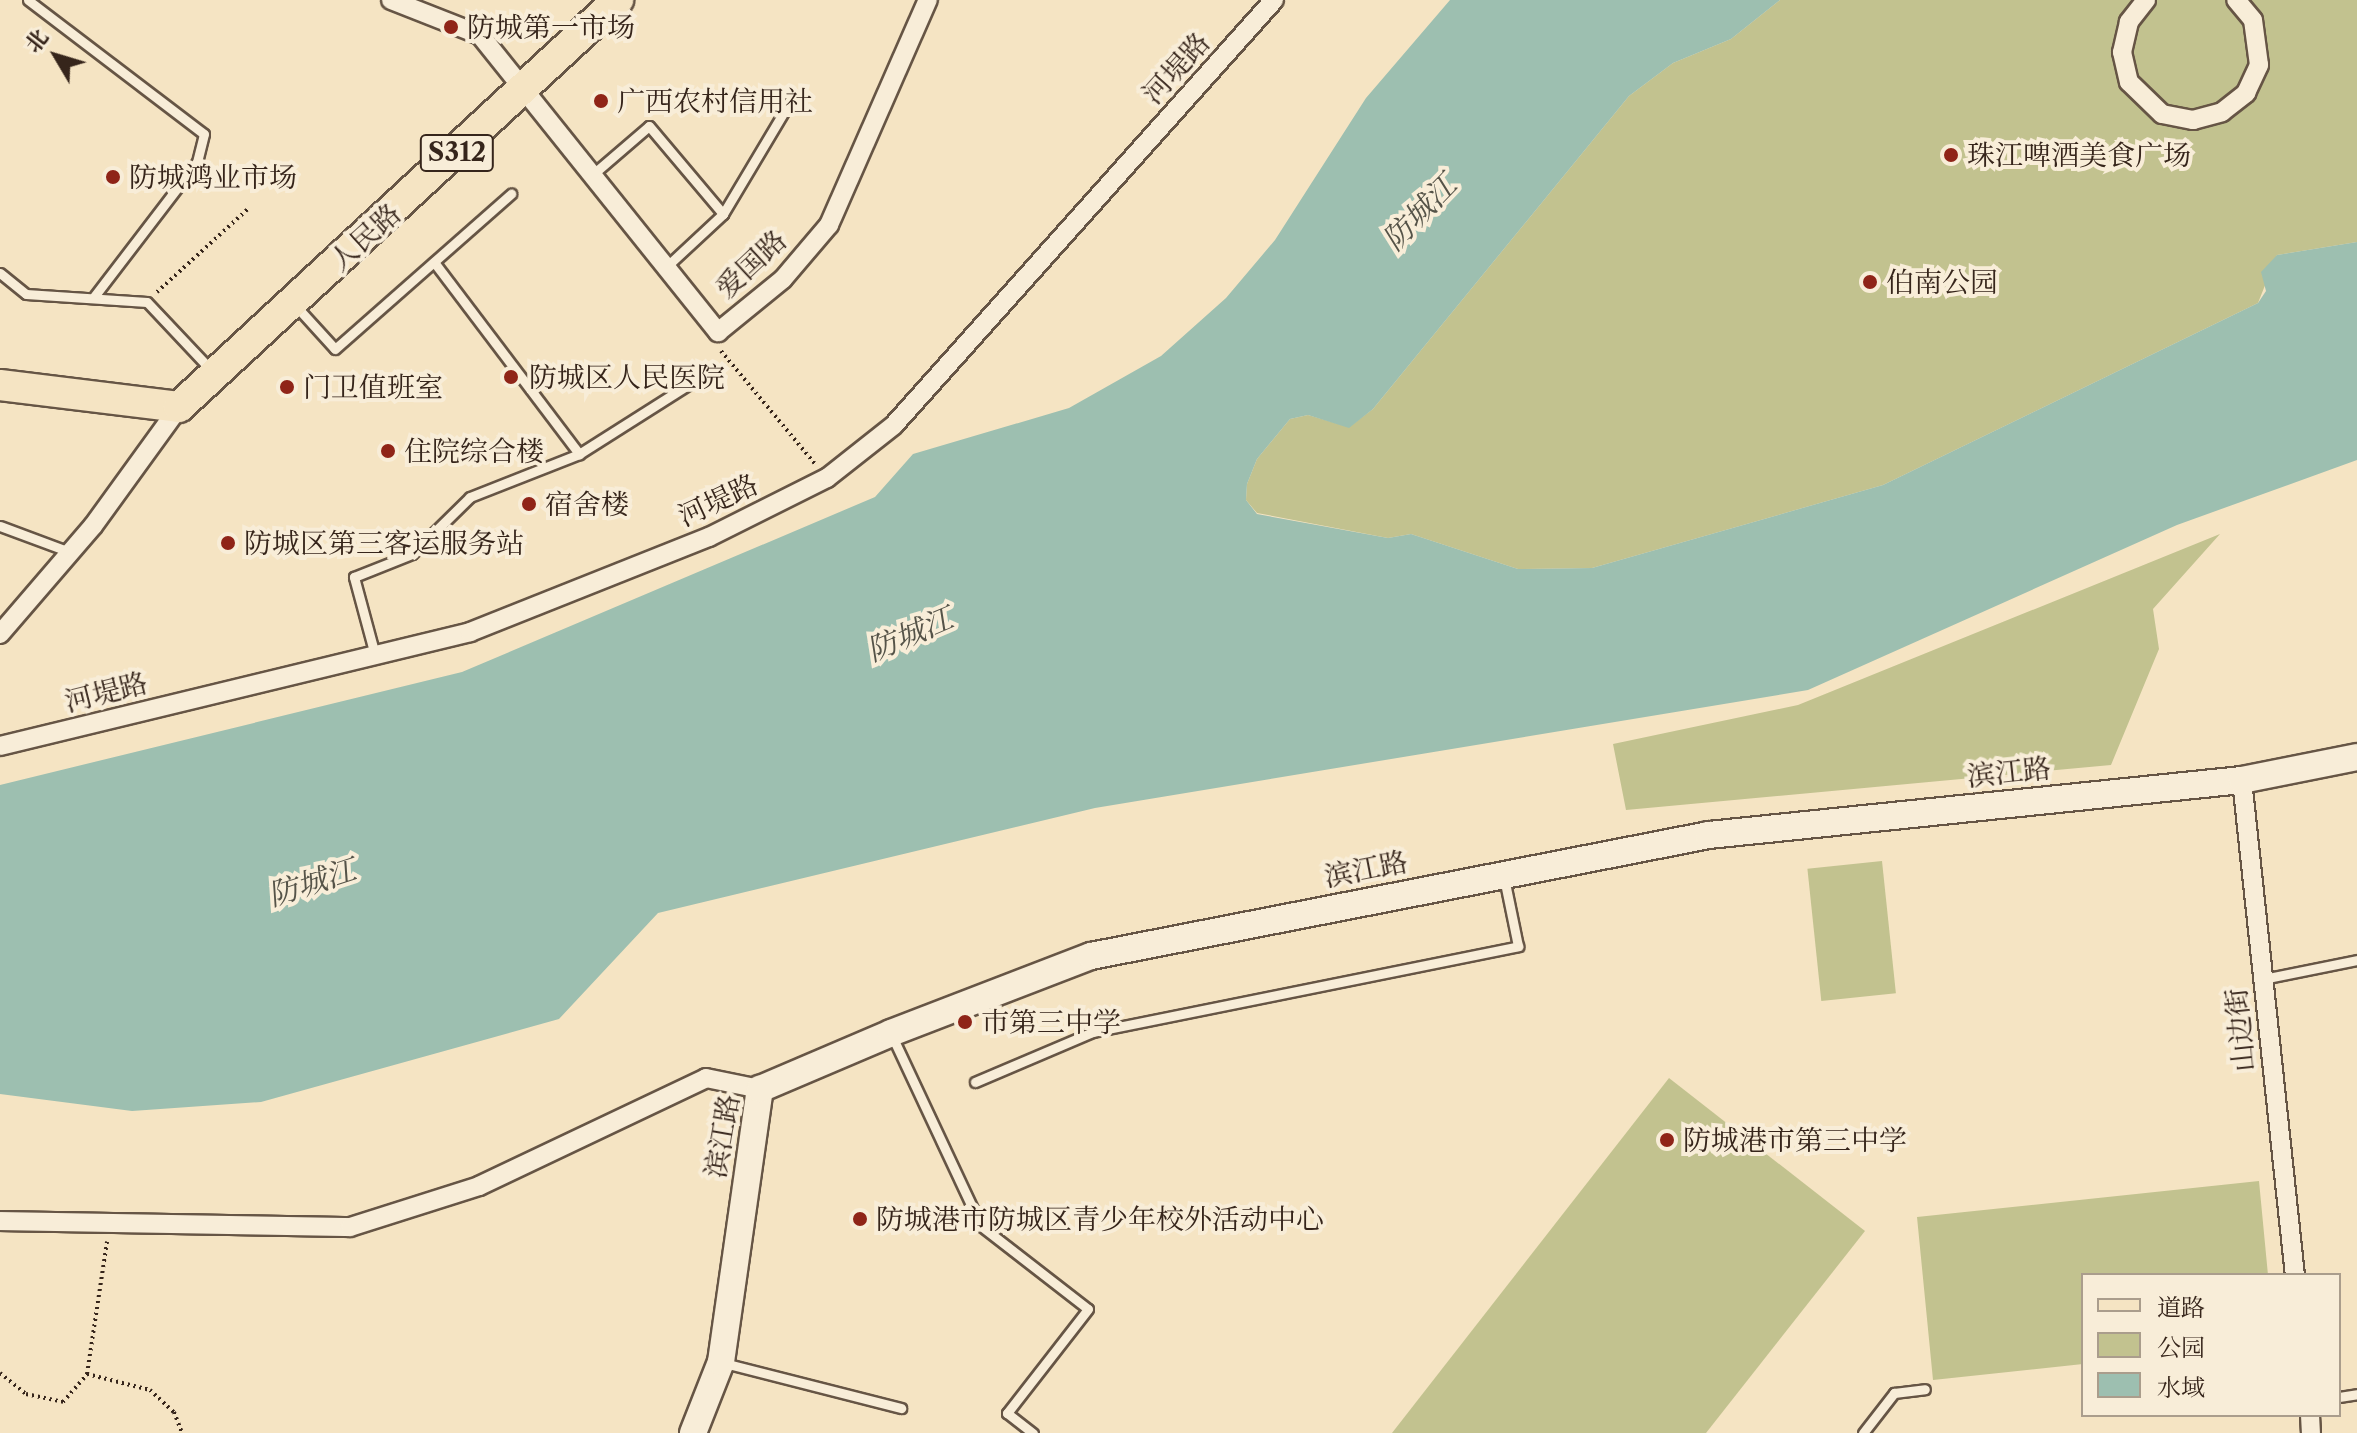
<!DOCTYPE html>
<meta charset="utf-8">
<style>
body{margin:0}
#map{position:relative;width:2357px;height:1433px;overflow:hidden;background:#f5e4c3;font-family:"Libre Caslon Text","Noto Serif SC",serif}
div>[style]{position:absolute}
[style*='--x']{left:calc(var(--x)*1px);top:calc(var(--y)*1px);width:calc(var(--w)*1px);rotate:calc(var(--a)*1deg)}
.green>*{inset:0;background:#c2c28f;transform-origin:0 0}
.water>*{inset:0;background:#9dbfb0}
.path>*{height:4px;margin-top:-2px;transform-origin:0;background:repeating-linear-gradient(90deg,#36251b 0 2px,transparent 0 6px)}
.roads{filter:drop-shadow(2px 0 #665545) drop-shadow(-2px 0 #665545) drop-shadow(0 2px #665545) drop-shadow(0 -2px #665545)}
.lane>*{height:9px;margin:-4.5px;padding:0 4.5px;transform-origin:4.5px;border-radius:4.5px;background:#f8edd8}
.street>*{height:18px;margin:-9px;padding:0 9px;transform-origin:9px;border-radius:9px;background:#f8edd8}
.secondary>*{height:26px;margin:-13px;padding:0 13px;transform-origin:13px;border-radius:13px;background:#f8edd8}
.primary>*{height:30px;margin:-15px;padding:0 15px;transform-origin:15px;border-radius:15px;background:#f5e4c3}
.dots>*{width:22px;height:22px;translate:-50% -50%;box-sizing:border-box;border:4px solid #f8edd8;border-radius:50%}
span{translate:-50% -50%;white-space:nowrap;text-align:center;line-height:1.15;-webkit-text-stroke:8px #f8edd8;paint-order:stroke}
.shield-label span{padding:2px 6px;background:#f8edd8;border:2px solid;border-radius:6px;-webkit-text-stroke-width:0}
.shield-label{font-size:26px;color:#36251b;font-weight:700}
.poi-label{font-size:28px;color:#36251b}
.left{translate:0 -50%;text-align:left}
.street-label{font-size:28px;color:#36251b}
.water-label{font-size:30px;color:#555348;font-style:italic}
.legend{position:absolute;left:2081px;top:1273px;width:260px;height:144px;box-sizing:border-box;background:#f8edd8;border:2px solid #aa9d8c;margin:0;padding:10px 14px;list-style:none;font-size:24px;color:#36251b}
.legend li{display:flex;align-items:center;gap:16px;height:40px}
.legend b{width:40px;border:2px solid #aa9d8c}
.north{position:absolute;left:16px;top:16px;width:80px;height:80px;-webkit-text-stroke:6px #f8edd8;paint-order:stroke;rotate:308deg;font-size:22px;font-weight:700;line-height:32px;text-align:center;color:#36251b}
.north::after{content:'';display:block;margin:auto;width:28px;height:36px;background:#36251b;clip-path:polygon(50% 0,100% 100%,50% 72%,0 100%)}
</style>
<div id="map">
<div class="green">
<i style="clip-path:polygon(1780px 0,2357px 0,2357px 242px,2277px 255px,2258px 303px,1883px 485px,1592px 568px,1518px 569px,1411px 534px,1388px 538px,1257px 513px,1246px 500px,1247px 484px,1257px 459px,1290px 419px,1308px 415px,1349px 427px,1373px 409px,1629px 96px,1673px 63px,1731px 39px)"></i>
<i style="clip-path:polygon(2220px 534px,2153px 609px,2159px 649px,2111px 765px,1626px 810px,1613px 744px,1798px 705px)"></i>
<i style="left:1882px;top:861px;width:133px;height:75px;rotate:84deg"></i>
<i style="clip-path:polygon(1669px 1078px,1865px 1231px,1706px 1433px,1392px 1433px)"></i>
<i style="clip-path:polygon(2259px 1181px,2268px 1275px,2083px 1275px,2083px 1364px,1933px 1380px,1917px 1217px)"></i>
</div>
<div class="water">
<i style="clip-path:polygon(1450px 0,1780px 0,1731px 39px,1673px 63px,1629px 96px,1373px 409px,1349px 428px,1308px 415px,1290px 419px,1257px 459px,1247px 484px,1246px 500px,1257px 514px,1388px 538px,1411px 534px,1518px 569px,1592px 568px,1883px 485px,2258px 303px,2266px 291px,2261px 272px,2277px 255px,2357px 242px,2357px 460px,2177px 525px,1808px 690px,1095px 808px,658px 913px,559px 1019px,261px 1102px,132px 1111px,0 1094px,0 785px,462px 672px,875px 497px,913px 454px,1069px 408px,1161px 356px,1226px 298px,1275px 240px,1366px 98px)"></i>
</div>
<div class="path">
<i style="--x:157;--y:292;--w:123;--a:-42.4"></i>
<i style="--x:721;--y:351;--w:147;--a:50.2"></i>
<i style="--x:0;--y:1373;--w:33;--a:39"></i>
<i style="--x:26;--y:1394;--w:38;--a:12"></i>
<i style="--x:63;--y:1402;--w:37;--a:-49"></i>
<i style="--x:87;--y:1374;--w:65;--a:14.3"></i>
<i style="--x:150;--y:1390;--w:33;--a:43"></i>
<i style="--x:174;--y:1412;--w:22;--a:69"></i>
<i style="--x:87;--y:1374;--w:134;--a:-81.4"></i>
</div>
<div class="roads">
<div class="lane">
<i style="--x:28;--y:0;--w:221;--a:37.3"></i>
<i style="--x:204;--y:134;--w:29;--a:104"></i>
<i style="--x:197;--y:162;--w:171;--a:127.4"></i>
<i style="--x:592;--y:175;--w:75;--a:-40.7"></i>
<i style="--x:649;--y:126;--w:115;--a:49.9"></i>
<i style="--x:434;--y:262;--w:241;--a:52.9"></i>
<i style="--x:666;--y:267;--w:78;--a:-42.9"></i>
<i style="--x:723;--y:214;--w:133;--a:-59.2"></i>
<i style="--x:0;--y:273;--w:33;--a:39"></i>
<i style="--x:26;--y:294;--w:121;--a:3.8"></i>
<i style="--x:147;--y:302;--w:95;--a:46.7"></i>
<i style="--x:295;--y:305;--w:59;--a:47.7"></i>
<i style="--x:335;--y:349;--w:235;--a:-41.4"></i>
<i style="--x:0;--y:526;--w:75;--a:20.4"></i>
<i style="--x:375;--y:655;--w:81;--a:-105.1"></i>
<i style="--x:354;--y:577;--w:62;--a:-21.6"></i>
<i style="--x:412;--y:554;--w:81;--a:-44.5"></i>
<i style="--x:470;--y:497;--w:117;--a:-21.5"></i>
<i style="--x:579;--y:454;--w:146;--a:-32.4"></i>
<i style="--x:2263;--y:979;--w:96;--a:-11.4"></i>
<i style="--x:892;--y:1036;--w:210;--a:64.9"></i>
<i style="--x:981;--y:1226;--w:135;--a:37.8"></i>
<i style="--x:1088;--y:1309;--w:132;--a:127.9"></i>
<i style="--x:1007;--y:1413;--w:33;--a:38"></i>
<i style="--x:975;--y:1082;--w:128;--a:-23"></i>
<i style="--x:1093;--y:1032;--w:434;--a:-11.4"></i>
<i style="--x:1518;--y:946;--w:69;--a:-101.6"></i>
<i style="--x:724;--y:1363;--w:183;--a:14.3"></i>
<i style="--x:2339;--y:1397;--w:18;--a:-9"></i>
<i style="--x:1863;--y:1433;--w:51;--a:-52.2"></i>
<i style="--x:1894;--y:1393;--w:31;--a:-7"></i>
</div>
<div class="street">
<i style="--x:391;--y:0;--w:96;--a:21.5"></i>
<i style="--x:480;--y:35;--w:381;--a:51.3"></i>
<i style="--x:718;--y:332;--w:84;--a:-39.2"></i>
<i style="--x:783;--y:279;--w:71;--a:-49.6"></i>
<i style="--x:829;--y:225;--w:246;--a:-66.3"></i>
<i style="--x:2146;--y:0;--w:28;--a:128"></i>
<i style="--x:2129;--y:22;--w:31;--a:103"></i>
<i style="--x:2122;--y:52;--w:31;--a:77"></i>
<i style="--x:2129;--y:82;--w:46;--a:44.1"></i>
<i style="--x:2162;--y:114;--w:32;--a:11"></i>
<i style="--x:2193;--y:120;--w:30;--a:-15"></i>
<i style="--x:2222;--y:112;--w:31;--a:-38"></i>
<i style="--x:2246;--y:93;--w:31;--a:-65"></i>
<i style="--x:2259;--y:65;--w:45;--a:-97.6"></i>
<i style="--x:2253;--y:20;--w:26;--a:-130"></i>
<i style="--x:0;--y:634;--w:143;--a:-49.3"></i>
<i style="--x:93;--y:526;--w:147;--a:-54.1"></i>
<i style="--x:0;--y:746;--w:484;--a:-13.6"></i>
<i style="--x:470;--y:632;--w:257;--a:-21.7"></i>
<i style="--x:709;--y:537;--w:132;--a:-26.6"></i>
<i style="--x:827;--y:478;--w:85;--a:-38.3"></i>
<i style="--x:894;--y:425;--w:570;--a:-48.2"></i>
<i style="--x:2242;--y:780;--w:498;--a:83.9"></i>
<i style="--x:0;--y:1221;--w:350;--a:1"></i>
<i style="--x:350;--y:1227;--w:135;--a:-17.6"></i>
<i style="--x:479;--y:1186;--w:251;--a:-25.4"></i>
<i style="--x:706;--y:1078;--w:55;--a:11.5"></i>
<i style="--x:2310;--y:1415;--w:18;--a:87"></i>
</div>
<div class="secondary">
<i style="--x:693;--y:1433;--w:76;--a:-68.5"></i>
<i style="--x:721;--y:1362;--w:276;--a:-81.9"></i>
<i style="--x:760;--y:1089;--w:142;--a:-23.1"></i>
<i style="--x:891;--y:1033;--w:214;--a:-21.1"></i>
<i style="--x:1091;--y:956;--w:630;--a:-11.08"></i>
<i style="--x:1709;--y:835;--w:536;--a:-5.89"></i>
<i style="--x:2242;--y:780;--w:117;--a:-11.3"></i>
</div>
<div class="primary">
<i style="--x:0;--y:385;--w:180;--a:7"></i>
<i style="--x:179;--y:407;--w:599;--a:-42.83"></i>
</div>
</div>
<div class="dots">
<i style="left:451px;top:27px;background:#8f2418"></i>
<i style="left:601px;top:101px;background:#8f2418"></i>
<i style="left:1951px;top:155px;background:#8f2418"></i>
<i style="left:113px;top:177px;background:#8f2418"></i>
<i style="left:1870px;top:282px;background:#8f2418"></i>
<i style="left:511px;top:377px;background:#8f2418"></i>
<i style="left:287px;top:387px;background:#8f2418"></i>
<i style="left:388px;top:451px;background:#8f2418"></i>
<i style="left:529px;top:504px;background:#8f2418"></i>
<i style="left:228px;top:543px;background:#8f2418"></i>
<i style="left:965px;top:1022px;background:#8f2418"></i>
<i style="left:1667px;top:1140px;background:#8f2418"></i>
<i style="left:860px;top:1219px;background:#8f2418"></i>
</div>
<div class="shield-label">
<span style="left:457px;top:153px">S312</span>
</div>
<div class="poi-label">
<span class="left" style="left:467px;top:27px">防城第一市场</span>
<span class="left" style="left:617px;top:101px">广西农村信用社</span>
<span class="left" style="left:1967px;top:155px">珠江啤酒美食广场</span>
<span class="left" style="left:129px;top:177px">防城鸿业市场</span>
<span class="left" style="left:1886px;top:282px">伯南公园</span>
<span class="left" style="left:529px;top:377px">防城区人民医院</span>
<span class="left" style="left:303px;top:387px">门卫值班室</span>
<span class="left" style="left:404px;top:451px">住院综合楼</span>
<span class="left" style="left:545px;top:504px">宿舍楼</span>
<span class="left" style="left:244px;top:543px">防城区第三客运服务站</span>
<span class="left" style="left:981px;top:1022px">巿第三中学</span>
<span class="left" style="left:1683px;top:1140px">防城港市第三中学</span>
<span class="left" style="left:876px;top:1219px">防城港市防城区青少年校外活动中心</span>
</div>
<div class="street-label">
<span style="left:1176px;top:68px;rotate:-48deg">河堤路</span>
<span style="left:365px;top:237px;rotate:-42deg">人民路</span>
<span style="left:751px;top:264px;rotate:-43deg">爱国路</span>
<span style="left:718px;top:500px;rotate:-25deg">河堤路</span>
<span style="left:106px;top:692px;rotate:-14deg">河堤路</span>
<span style="left:2009px;top:772px;rotate:-6deg">滨江路</span>
<span style="left:1366px;top:869px;rotate:-11deg">滨江路</span>
<span style="left:2240px;top:1030px;rotate:-96deg">山边街</span>
<span style="left:722px;top:1136px;rotate:-80deg">滨江路</span>
</div>
<div class="water-label">
<span style="left:1420px;top:213px;rotate:-46deg">防城江</span>
<span style="left:910px;top:635px;rotate:-23deg">防城江</span>
<span style="left:312px;top:883px;rotate:-18deg">防城江</span>
</div>
<ul class="legend">
<li><b style="height:10px;background:#f5e4c3"></b>道路</li>
<li><b style="height:22px;background:#c2c28f"></b>公园</li>
<li><b style="height:22px;background:#9dbfb0"></b>水域</li>
</ul>
<div class="north">北</div>
</div>
